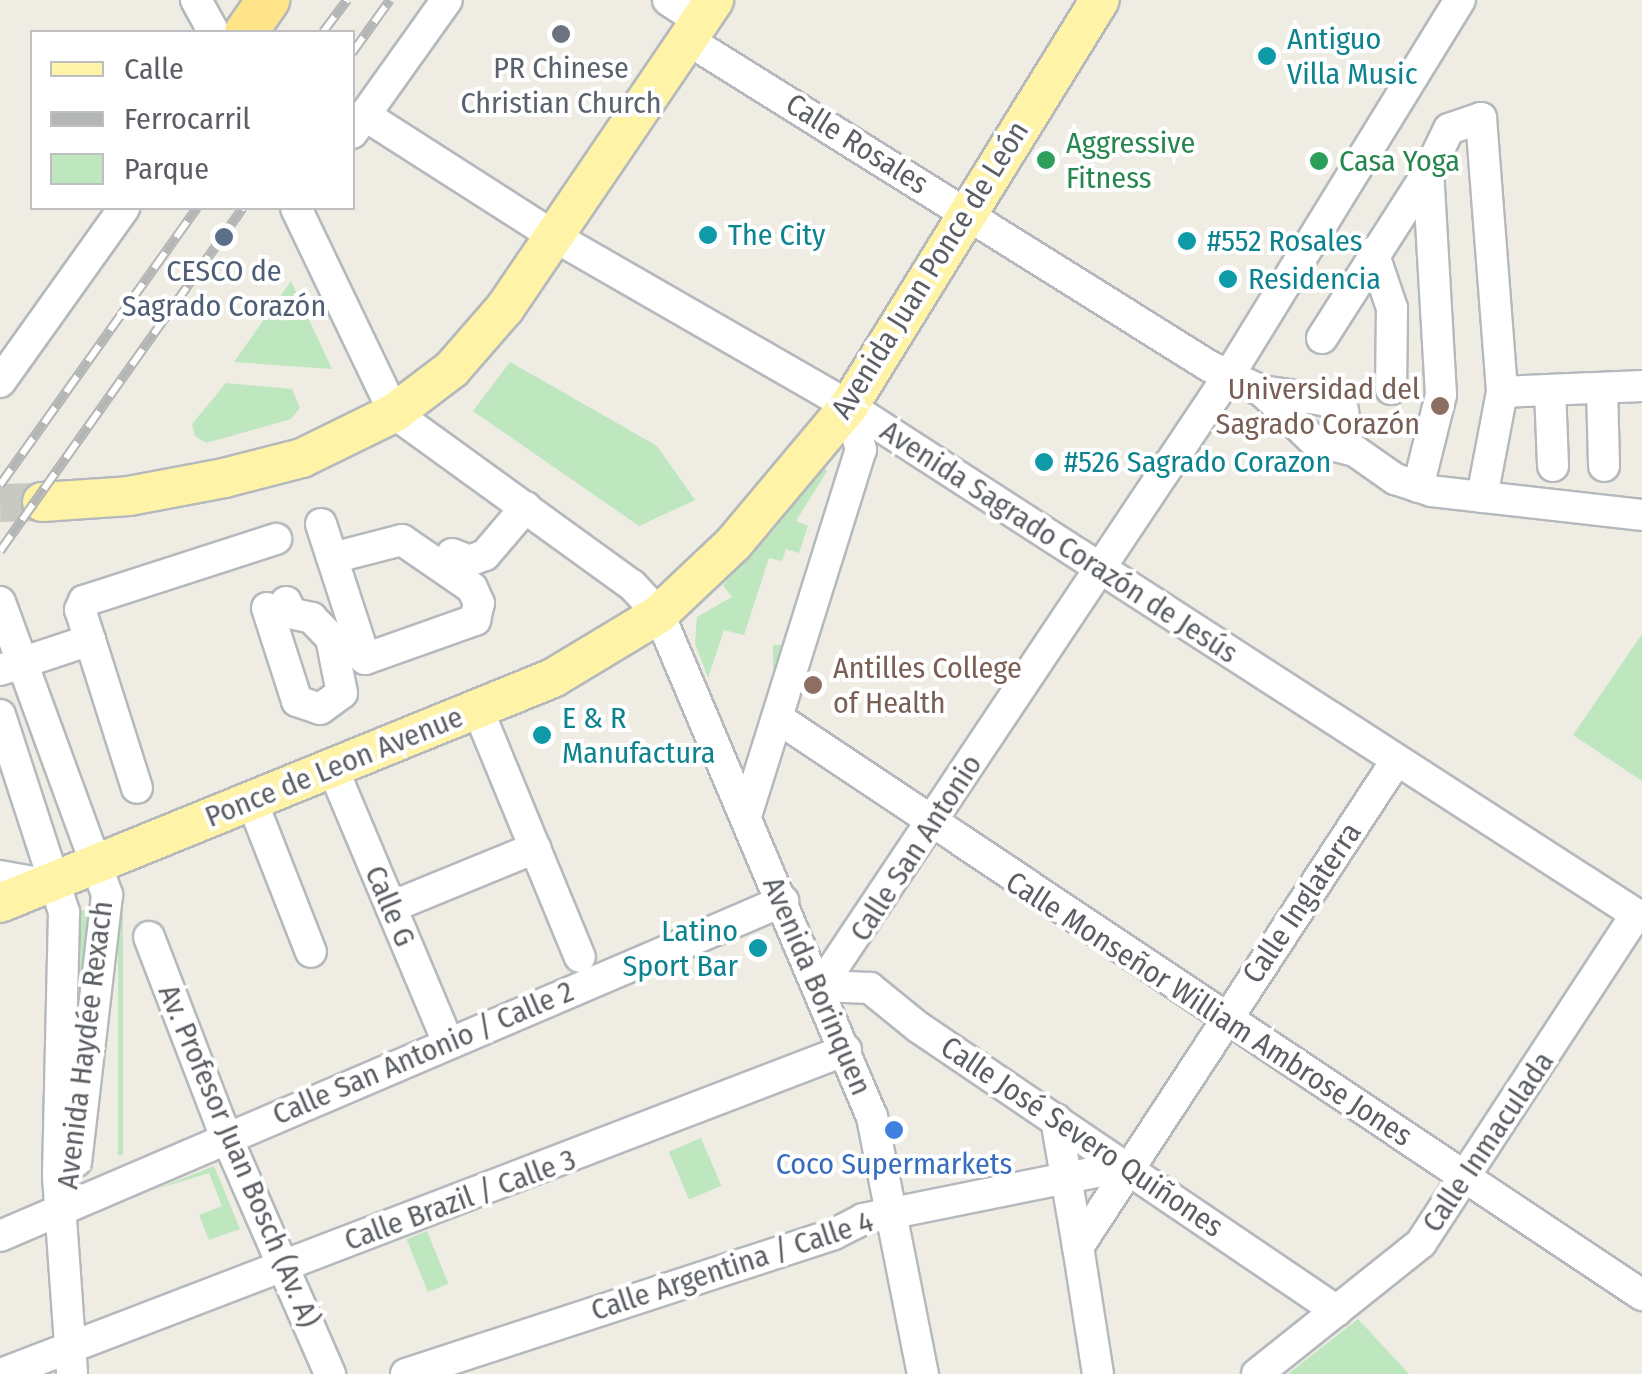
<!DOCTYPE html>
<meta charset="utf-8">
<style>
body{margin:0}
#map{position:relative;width:1642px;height:1374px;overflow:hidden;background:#eeece3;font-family:"Fira Sans Condensed",sans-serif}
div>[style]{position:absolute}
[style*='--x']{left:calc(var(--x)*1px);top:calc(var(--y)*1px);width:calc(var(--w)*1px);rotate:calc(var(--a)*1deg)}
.green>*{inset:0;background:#bee7bf;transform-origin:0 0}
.major-tunnel>*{height:38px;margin-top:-19px;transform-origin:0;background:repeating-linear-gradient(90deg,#c9c9c3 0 38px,transparent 0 57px)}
.roads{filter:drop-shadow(2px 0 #b5b9bd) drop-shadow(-2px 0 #b5b9bd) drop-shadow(0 2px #b5b9bd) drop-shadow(0 -2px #b5b9bd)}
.minor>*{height:30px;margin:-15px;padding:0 15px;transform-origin:15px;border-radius:15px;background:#fff}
.major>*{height:38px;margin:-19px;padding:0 19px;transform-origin:19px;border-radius:19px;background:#fff3a7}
.highway>*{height:42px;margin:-21px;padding:0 21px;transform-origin:21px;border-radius:21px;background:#ffe489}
.rail>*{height:10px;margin-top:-5px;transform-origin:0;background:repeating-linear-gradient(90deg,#fff 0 19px,#b4b5b5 0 38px);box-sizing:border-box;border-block:2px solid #b4b5b5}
.dots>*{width:28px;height:28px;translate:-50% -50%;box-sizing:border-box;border:5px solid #fff;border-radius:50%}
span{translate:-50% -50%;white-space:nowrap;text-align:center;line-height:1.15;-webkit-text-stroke:8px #fff;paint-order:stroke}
.culture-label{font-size:30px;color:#0d838f}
.left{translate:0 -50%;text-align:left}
.right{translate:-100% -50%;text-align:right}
.worship-label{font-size:30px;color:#5b616d}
.leisure-label{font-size:30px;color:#27864d}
.street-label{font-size:30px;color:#5b5f64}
.service-label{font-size:30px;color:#4e5e75}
.education-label{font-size:30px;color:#785e54}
.shop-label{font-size:30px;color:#366cbe}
.legend{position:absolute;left:30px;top:30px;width:325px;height:180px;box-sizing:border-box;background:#fff;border:2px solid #bdbfc1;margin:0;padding:12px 18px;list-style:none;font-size:30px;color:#5b5f64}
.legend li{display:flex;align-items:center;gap:20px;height:50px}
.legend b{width:50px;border:2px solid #bdbfc1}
</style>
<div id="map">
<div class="green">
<i style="clip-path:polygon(291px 281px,332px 369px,234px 362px)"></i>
<i style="clip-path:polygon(510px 362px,657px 446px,695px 500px,639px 526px,473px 411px)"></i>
<i style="clip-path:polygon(226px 383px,292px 389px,300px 408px,291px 419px,206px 443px,195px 436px,192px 424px)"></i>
<i style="clip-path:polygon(822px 467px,827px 471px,796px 521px,808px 526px,799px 553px,786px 549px,782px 561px,769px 558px,744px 635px,724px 630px,708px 678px,695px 643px,697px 617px,732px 597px,723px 585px)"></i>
<i style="clip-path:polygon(1642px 634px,1642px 781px,1573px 735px)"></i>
<i style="left:773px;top:645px;width:13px;height:39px"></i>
<i style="left:118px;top:900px;width:5px;height:255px"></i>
<i style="clip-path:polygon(93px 906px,78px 1018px,80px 912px)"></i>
<i style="left:701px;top:1138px;width:52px;height:35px;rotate:67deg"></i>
<i style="clip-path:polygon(214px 1166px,240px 1229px,209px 1240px,199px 1215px,222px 1206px,209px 1173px,154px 1190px)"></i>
<i style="left:427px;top:1231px;width:57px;height:22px;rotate:68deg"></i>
<i style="clip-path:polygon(1358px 1319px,1409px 1374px,1288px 1374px)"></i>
</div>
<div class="major-tunnel">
<i style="--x:0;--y:503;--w:42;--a:-1.4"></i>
</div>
<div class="roads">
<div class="minor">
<i style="--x:196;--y:0;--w:37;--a:61"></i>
<i style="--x:668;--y:0;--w:38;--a:33"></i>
<i style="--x:688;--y:40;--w:615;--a:32.04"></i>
<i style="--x:1209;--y:366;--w:59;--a:25.3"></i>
<i style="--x:1262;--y:391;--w:71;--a:43.9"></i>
<i style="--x:1313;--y:440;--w:43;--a:14.7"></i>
<i style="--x:1355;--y:451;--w:49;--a:35"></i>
<i style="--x:1395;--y:479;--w:38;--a:18"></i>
<i style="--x:1431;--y:491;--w:212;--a:6.5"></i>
<i style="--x:366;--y:116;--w:227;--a:32.6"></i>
<i style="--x:557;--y:238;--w:337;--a:29.9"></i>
<i style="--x:849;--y:406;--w:944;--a:32.85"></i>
<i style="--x:352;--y:133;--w:163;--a:-54.5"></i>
<i style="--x:296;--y:208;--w:227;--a:64.4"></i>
<i style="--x:394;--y:413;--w:294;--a:35.9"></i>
<i style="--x:632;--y:585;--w:40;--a:47"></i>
<i style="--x:659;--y:614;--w:546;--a:67.05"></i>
<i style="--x:872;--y:1117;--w:262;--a:78.8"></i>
<i style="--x:1373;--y:252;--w:59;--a:71.3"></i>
<i style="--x:1392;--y:308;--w:81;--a:90.7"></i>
<i style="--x:1322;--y:338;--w:197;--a:-57.4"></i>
<i style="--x:0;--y:382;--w:214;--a:-54.5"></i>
<i style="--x:1602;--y:388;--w:78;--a:88.5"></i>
<i style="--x:1550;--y:390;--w:76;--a:87.7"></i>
<i style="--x:1262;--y:391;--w:63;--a:8.3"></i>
<i style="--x:1324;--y:400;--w:21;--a:28"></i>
<i style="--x:1343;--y:410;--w:39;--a:83"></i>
<i style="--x:1502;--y:392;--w:140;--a:-2.5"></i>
<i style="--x:1418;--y:487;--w:95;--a:-76"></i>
<i style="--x:1441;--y:395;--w:223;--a:-93.3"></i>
<i style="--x:1428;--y:172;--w:48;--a:-64"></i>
<i style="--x:1449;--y:129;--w:34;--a:-19"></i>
<i style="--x:1481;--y:118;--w:275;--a:85.6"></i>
<i style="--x:1502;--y:392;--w:107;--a:100.8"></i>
<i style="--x:321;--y:524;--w:142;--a:71.9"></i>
<i style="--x:365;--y:659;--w:117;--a:-19.5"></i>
<i style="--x:475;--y:620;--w:17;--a:-77"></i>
<i style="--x:479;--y:603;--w:17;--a:-115"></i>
<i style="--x:472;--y:588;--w:85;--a:-145.6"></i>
<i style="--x:402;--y:540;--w:72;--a:165.6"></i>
<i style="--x:452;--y:554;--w:18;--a:22"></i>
<i style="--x:469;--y:561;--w:17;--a:-21"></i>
<i style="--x:485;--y:555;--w:63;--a:-49.5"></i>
<i style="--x:0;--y:602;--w:312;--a:69.9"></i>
<i style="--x:107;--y:895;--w:268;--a:96.6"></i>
<i style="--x:267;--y:608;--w:98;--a:72.1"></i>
<i style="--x:297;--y:701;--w:24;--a:19"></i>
<i style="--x:320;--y:709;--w:27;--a:-36"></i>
<i style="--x:342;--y:693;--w:56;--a:-101.3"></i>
<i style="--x:331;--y:638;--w:28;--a:-134"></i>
<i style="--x:312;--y:618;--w:22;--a:-167"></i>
<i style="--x:291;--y:613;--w:12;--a:-114"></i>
<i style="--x:90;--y:640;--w:155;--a:72.4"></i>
<i style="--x:0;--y:670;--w:95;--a:-18.4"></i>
<i style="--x:90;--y:640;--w:32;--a:-108"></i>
<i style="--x:80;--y:610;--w:10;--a:-66"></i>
<i style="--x:84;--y:601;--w:202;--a:-17.9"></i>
<i style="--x:478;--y:710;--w:267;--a:67.6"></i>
<i style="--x:0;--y:715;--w:207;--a:72"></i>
<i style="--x:64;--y:912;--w:265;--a:91.3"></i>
<i style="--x:58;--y:1177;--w:197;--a:85.9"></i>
<i style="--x:779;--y:719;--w:1038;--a:33.72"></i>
<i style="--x:333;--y:769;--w:297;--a:67.2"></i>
<i style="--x:251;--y:799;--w:164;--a:68.6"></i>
<i style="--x:746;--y:816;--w:384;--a:-72.6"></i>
<i style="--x:861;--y:450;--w:46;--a:-105.3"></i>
<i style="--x:0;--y:876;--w:46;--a:10.1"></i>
<i style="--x:391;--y:907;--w:156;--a:-22.3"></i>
<i style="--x:149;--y:937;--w:198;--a:69"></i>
<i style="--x:220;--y:1122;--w:275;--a:66.4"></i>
<i style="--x:821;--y:986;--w:738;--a:-56.27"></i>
<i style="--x:1231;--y:372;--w:437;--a:-58.4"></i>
<i style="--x:821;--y:986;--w:49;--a:2.3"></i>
<i style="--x:870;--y:988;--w:62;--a:39.1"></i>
<i style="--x:918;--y:1027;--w:506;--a:34.13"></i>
<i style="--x:1056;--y:1119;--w:130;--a:80.2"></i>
<i style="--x:0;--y:1236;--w:852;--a:-23.16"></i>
<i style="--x:1;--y:1374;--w:905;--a:-20.98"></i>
<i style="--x:406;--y:1374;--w:450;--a:-18.1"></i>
<i style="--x:834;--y:1234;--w:33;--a:-27"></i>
<i style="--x:863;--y:1219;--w:272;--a:-11.4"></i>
<i style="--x:1098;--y:1374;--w:129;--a:-98.9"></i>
<i style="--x:1078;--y:1247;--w:581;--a:-56.8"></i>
<i style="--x:1257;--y:1374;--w:210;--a:-38.6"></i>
<i style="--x:1421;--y:1243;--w:393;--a:-56.8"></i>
</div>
<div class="major">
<i style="--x:42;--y:502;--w:87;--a:-3.9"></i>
<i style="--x:129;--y:496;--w:97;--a:-10.7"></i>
<i style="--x:224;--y:478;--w:81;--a:-14.4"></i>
<i style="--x:302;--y:458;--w:102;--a:-26.1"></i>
<i style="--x:394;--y:413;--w:73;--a:-37.2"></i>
<i style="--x:452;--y:369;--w:81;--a:-49"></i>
<i style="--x:505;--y:308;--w:372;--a:-55.8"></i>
<i style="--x:0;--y:903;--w:597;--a:-22.14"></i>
<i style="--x:553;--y:678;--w:124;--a:-31.1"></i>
<i style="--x:659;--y:614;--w:103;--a:-43.4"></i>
<i style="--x:734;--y:543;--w:179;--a:-50"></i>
<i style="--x:849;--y:406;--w:477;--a:-58.3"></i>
</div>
<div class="highway">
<i style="--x:246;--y:32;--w:39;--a:-55"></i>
</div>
</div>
<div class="rail">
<i style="--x:323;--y:32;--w:40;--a:-53"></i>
<i style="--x:352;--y:53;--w:65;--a:-54.4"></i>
<i style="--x:0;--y:485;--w:340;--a:-54.6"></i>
<i style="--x:0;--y:551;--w:420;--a:-54.7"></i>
</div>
<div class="dots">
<i style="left:561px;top:34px;background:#6b7280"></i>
<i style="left:1267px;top:56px;background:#0f9aa8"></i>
<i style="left:1046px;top:160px;background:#2e9e5b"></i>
<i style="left:1319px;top:161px;background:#2e9e5b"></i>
<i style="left:708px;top:235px;background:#0f9aa8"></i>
<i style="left:224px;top:237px;background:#5c6f8a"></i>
<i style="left:1187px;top:241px;background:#0f9aa8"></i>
<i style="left:1228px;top:279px;background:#0f9aa8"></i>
<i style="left:1440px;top:406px;background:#8d6e63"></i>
<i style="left:1044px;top:462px;background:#0f9aa8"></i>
<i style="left:813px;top:685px;background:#8d6e63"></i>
<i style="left:542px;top:735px;background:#0f9aa8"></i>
<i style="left:758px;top:948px;background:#0f9aa8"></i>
<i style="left:894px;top:1130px;background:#3f7fe0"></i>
</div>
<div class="culture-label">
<span class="left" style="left:1287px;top:56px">Antiguo<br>Villa Music</span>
<span class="left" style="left:728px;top:235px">The City</span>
<span class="left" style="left:1207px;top:241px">#552 Rosales</span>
<span class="left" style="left:1248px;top:279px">Residencia</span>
<span class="left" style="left:1064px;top:462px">#526 Sagrado Corazon</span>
<span class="left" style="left:562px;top:735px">E &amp; R<br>Manufactura</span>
<span class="right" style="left:738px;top:948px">Latino<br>Sport Bar</span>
</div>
<div class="worship-label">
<span style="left:561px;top:85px">PR Chinese<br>Christian Church</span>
</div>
<div class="leisure-label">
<span class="left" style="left:1066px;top:160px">Aggressive<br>Fitness</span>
<span class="left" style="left:1339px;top:161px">Casa Yoga</span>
</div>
<div class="street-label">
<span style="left:857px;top:144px;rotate:32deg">Calle Rosales</span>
<span style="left:930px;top:270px;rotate:-58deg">Avenida Juan Ponce de León</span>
<span style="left:1059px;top:542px;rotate:33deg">Avenida Sagrado Corazón de Jesús</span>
<span style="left:334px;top:767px;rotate:-22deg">Ponce de Leon Avenue</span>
<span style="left:916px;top:848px;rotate:-57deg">Calle San Antonio</span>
<span style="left:1302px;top:903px;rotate:-56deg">Calle Inglaterra</span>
<span style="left:390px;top:906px;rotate:67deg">Calle G</span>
<span style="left:817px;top:986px;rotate:67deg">Avenida Borinquen</span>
<span style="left:1209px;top:1009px;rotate:33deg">Calle Monseñor William Ambrose Jones</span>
<span style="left:85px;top:1045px;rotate:-83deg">Avenida Haydée Rexach</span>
<span style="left:423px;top:1053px;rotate:-23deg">Calle San Antonio / Calle 2</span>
<span style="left:1082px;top:1137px;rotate:34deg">Calle José Severo Quiñones</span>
<span style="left:1488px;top:1142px;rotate:-56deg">Calle Inmaculada</span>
<span style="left:239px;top:1156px;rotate:67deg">Av. Profesor Juan Bosch (Av. A)</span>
<span style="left:460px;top:1200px;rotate:-20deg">Calle Brazil / Calle 3</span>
<span style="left:732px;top:1266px;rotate:-18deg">Calle Argentina / Calle 4</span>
</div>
<div class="service-label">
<span style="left:224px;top:288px">CESCO de<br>Sagrado Corazón</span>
</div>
<div class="education-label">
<span class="right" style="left:1420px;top:406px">Universidad del<br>Sagrado Corazón</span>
<span class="left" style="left:833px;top:685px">Antilles College<br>of Health</span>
</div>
<div class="shop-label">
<span style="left:894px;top:1164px">Coco Supermarkets</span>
</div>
<ul class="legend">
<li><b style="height:12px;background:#fff3a7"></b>Calle</li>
<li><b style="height:12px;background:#b4b5b5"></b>Ferrocarril</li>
<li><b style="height:28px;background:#bee7bf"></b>Parque</li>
</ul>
</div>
